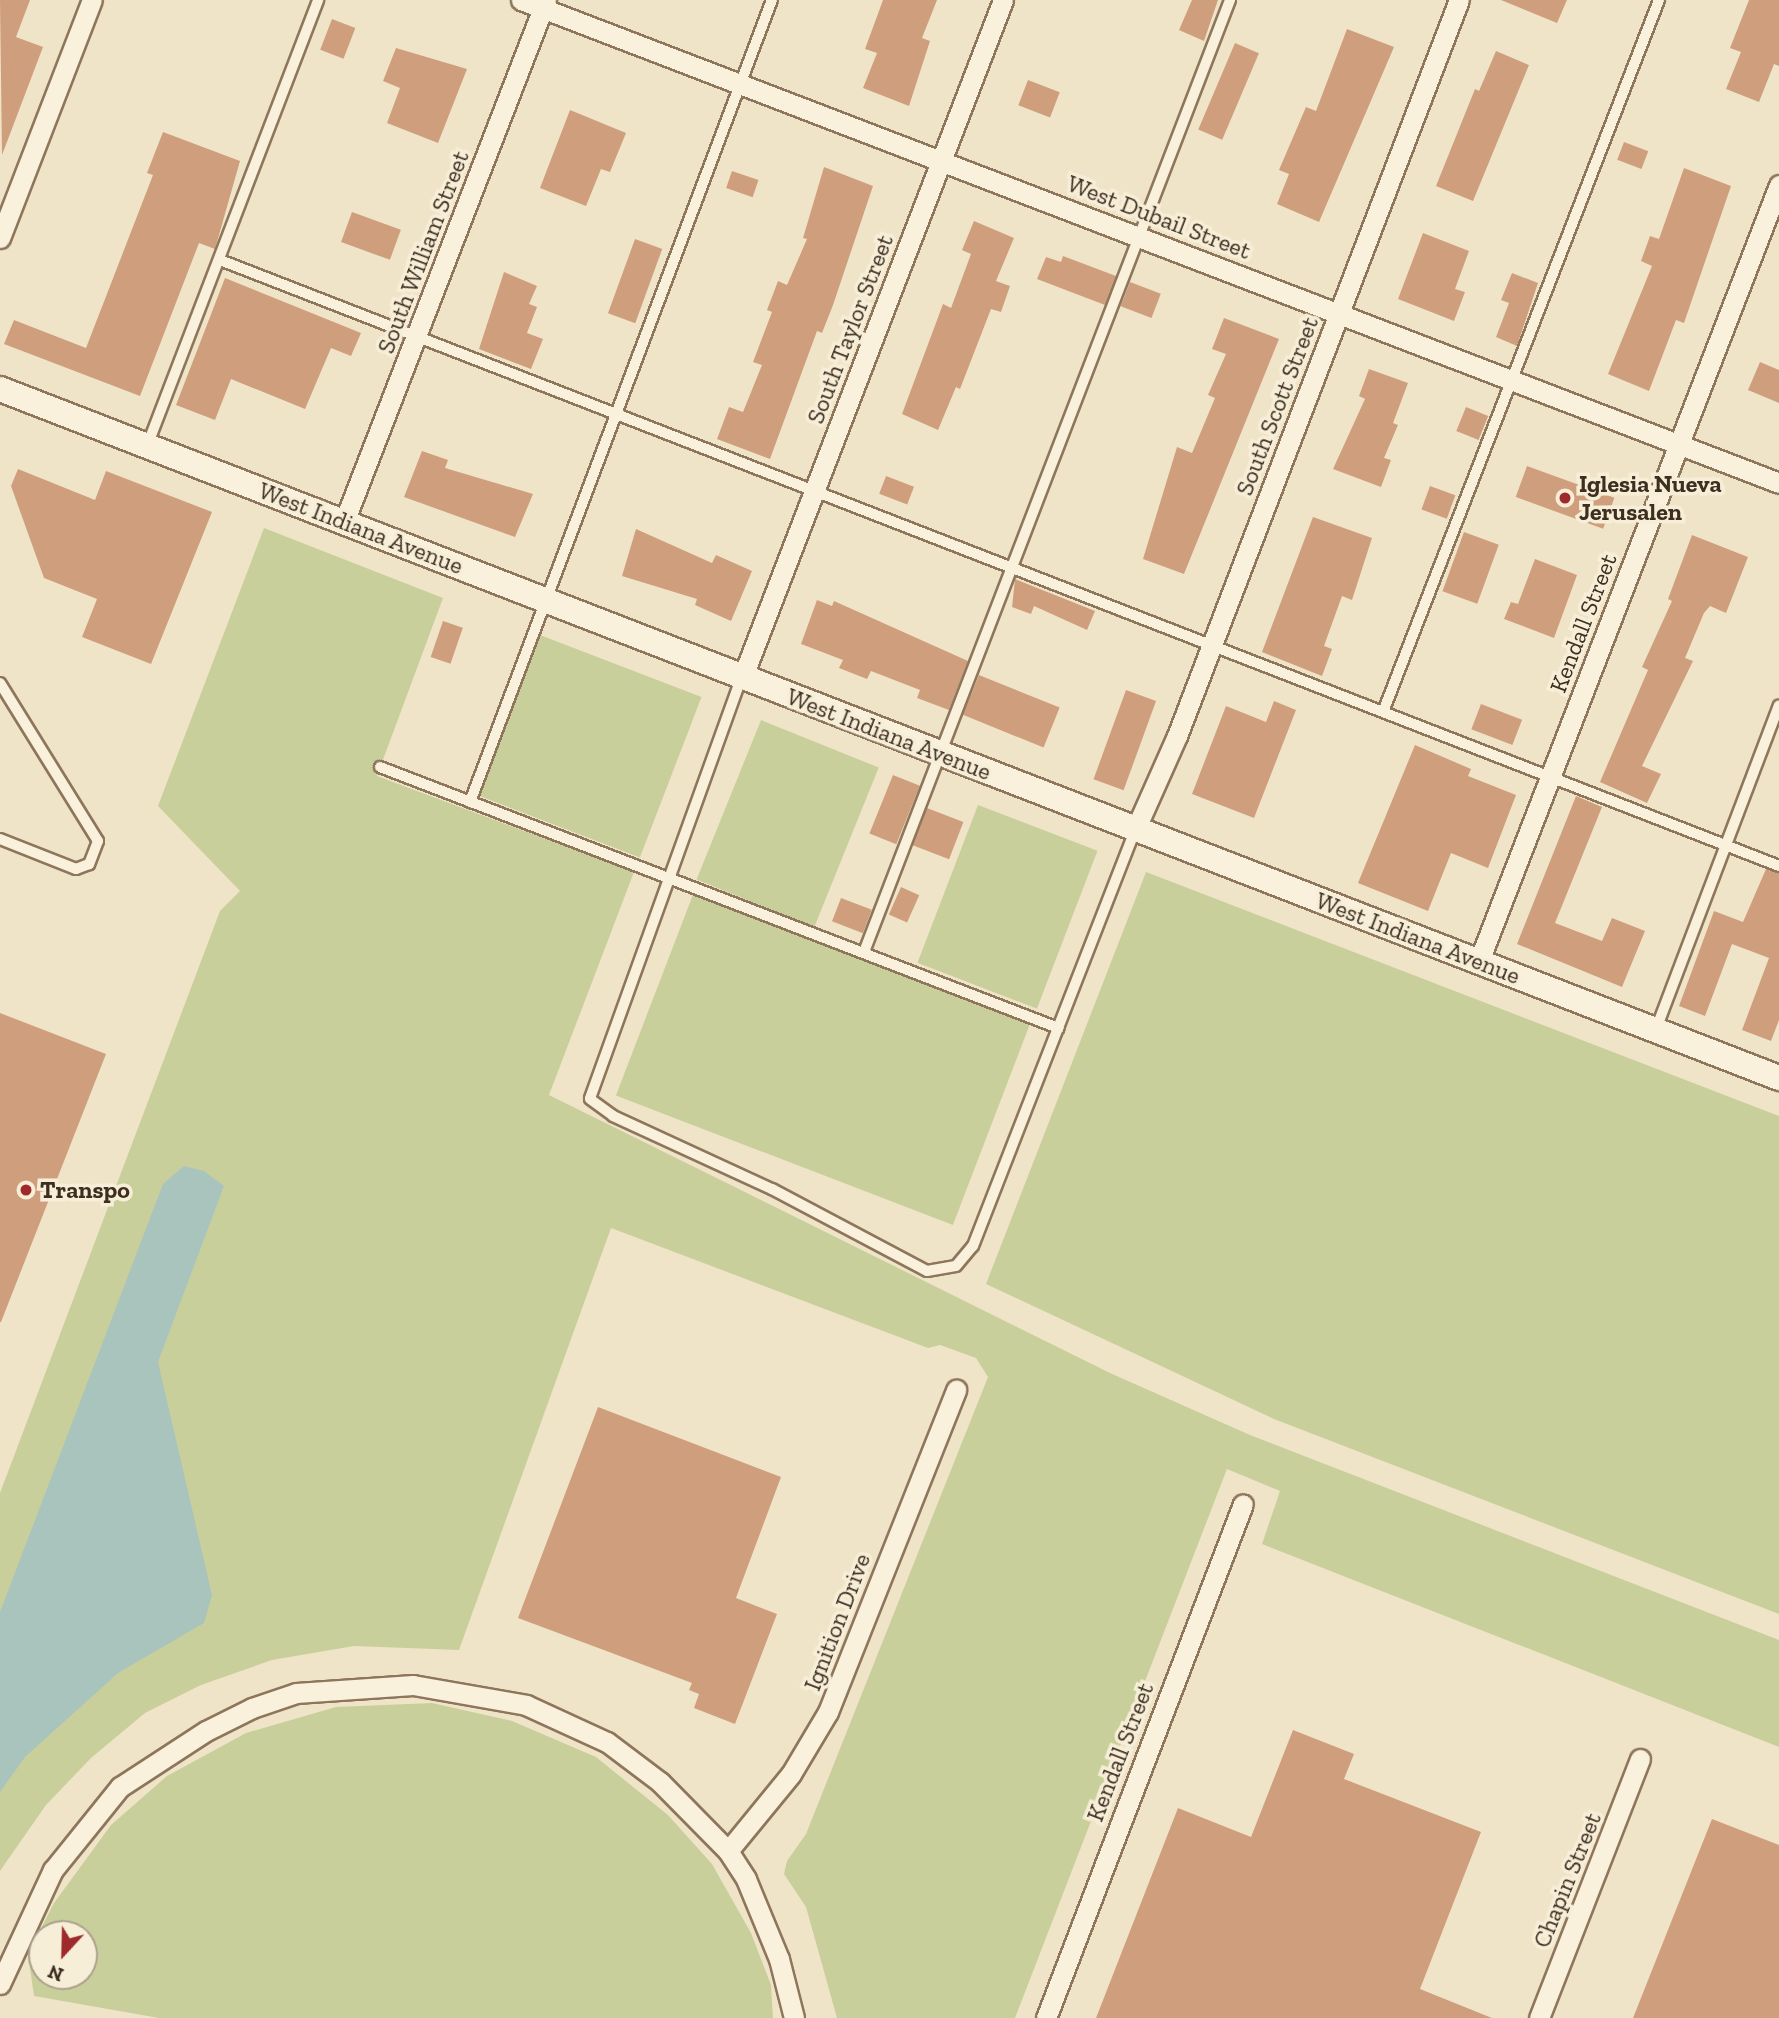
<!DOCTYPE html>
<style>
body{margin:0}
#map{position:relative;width:1779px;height:2018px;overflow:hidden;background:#f0e4c8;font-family:"Zilla Slab",serif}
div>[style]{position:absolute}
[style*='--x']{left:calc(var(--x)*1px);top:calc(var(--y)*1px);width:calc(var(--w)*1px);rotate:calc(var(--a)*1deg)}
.green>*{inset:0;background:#c9cf9b;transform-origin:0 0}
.water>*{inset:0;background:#a9c4bc}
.building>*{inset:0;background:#cf9f7d;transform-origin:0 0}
.roads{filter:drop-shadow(2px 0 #8d765c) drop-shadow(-2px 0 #8d765c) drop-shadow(0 2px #8d765c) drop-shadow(0 -2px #8d765c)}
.service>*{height:10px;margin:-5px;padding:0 5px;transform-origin:5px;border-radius:5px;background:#faf1dc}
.minor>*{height:19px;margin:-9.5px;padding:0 9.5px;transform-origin:9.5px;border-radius:9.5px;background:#faf1dc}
.tertiary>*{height:24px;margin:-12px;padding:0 12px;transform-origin:12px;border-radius:12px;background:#faf1dc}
.dots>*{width:19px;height:19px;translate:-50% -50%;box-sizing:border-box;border:4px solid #f7eed8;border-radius:50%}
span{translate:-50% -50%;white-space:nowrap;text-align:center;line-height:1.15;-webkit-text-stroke:7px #f7eed8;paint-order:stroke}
.street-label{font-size:24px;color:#3d2e20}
.poi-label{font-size:24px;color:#3d2e20;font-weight:700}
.left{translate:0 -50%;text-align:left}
.north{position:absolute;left:28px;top:1920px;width:70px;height:70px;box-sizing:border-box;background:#f7eed8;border:2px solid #ada18e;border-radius:50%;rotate:202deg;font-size:19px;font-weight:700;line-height:28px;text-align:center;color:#3d2e20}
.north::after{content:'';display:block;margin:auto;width:24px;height:32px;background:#9e2a2b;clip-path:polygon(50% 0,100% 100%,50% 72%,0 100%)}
</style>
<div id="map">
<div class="green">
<i style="clip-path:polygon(264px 528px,443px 598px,377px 776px,634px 872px,549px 1095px,1110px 1373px,1250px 1435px,1779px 1640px,1779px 1747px,1262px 1544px,1280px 1491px,1227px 1469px,1015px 2018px,837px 2018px,806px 1907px,784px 1874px,787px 1861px,806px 1834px,988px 1377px,976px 1358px,940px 1345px,928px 1348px,611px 1228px,459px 1650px,354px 1646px,272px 1660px,201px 1685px,145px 1713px,91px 1758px,46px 1805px,0 1871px,0 1493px,220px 911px,240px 891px,158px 806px)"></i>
<i style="left:540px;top:635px;width:173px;height:172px;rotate:21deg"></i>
<i style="left:761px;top:720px;width:127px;height:172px;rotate:22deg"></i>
<i style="left:978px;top:805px;width:128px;height:169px;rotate:21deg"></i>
<i style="clip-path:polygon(1146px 872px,1779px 1116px,1779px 1614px,1274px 1419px,986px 1284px)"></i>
<i style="left:694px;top:892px;width:361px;height:218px;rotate:21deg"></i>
<i style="clip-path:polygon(evenodd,432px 1703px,512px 1721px,596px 1757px,668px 1815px,712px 1864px,751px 1933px,771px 1985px,773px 2018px,159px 2018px,34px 1996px,28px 1954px,54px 1903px,111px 1825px,167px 1776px,246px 1733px,336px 1707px,432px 1703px,42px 1934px,84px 1934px,84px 1976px,42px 1976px,42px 1934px)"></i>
</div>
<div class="water">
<i style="clip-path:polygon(184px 1166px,204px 1171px,224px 1186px,158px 1362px,212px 1595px,204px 1623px,118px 1673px,25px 1757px,0 1792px,0 1612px,163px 1184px)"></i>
</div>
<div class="building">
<i style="clip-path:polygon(0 0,30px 0,16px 37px,43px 47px,2px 155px)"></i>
<i style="clip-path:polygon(883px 0,937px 0,922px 38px,930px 41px,909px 106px,863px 88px,877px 53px,865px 49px)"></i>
<i style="clip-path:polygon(1192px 0,1218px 0,1204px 41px,1179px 30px)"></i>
<i style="clip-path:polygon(1501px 0,1567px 0,1557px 23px)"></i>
<i style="clip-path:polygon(1749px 0,1779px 0,1779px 66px,1774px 64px,1759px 102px,1726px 89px,1741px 52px,1730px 48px)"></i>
<i style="left:332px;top:19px;width:25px;height:33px;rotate:21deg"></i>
<i style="clip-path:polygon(1347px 29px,1394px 47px,1319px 222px,1277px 204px,1289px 174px,1279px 170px,1306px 107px,1316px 111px)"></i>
<i style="left:1235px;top:43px;width:26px;height:94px;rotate:23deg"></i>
<i style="clip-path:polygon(396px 48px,467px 69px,438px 143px,387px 123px,400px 88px,383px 81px)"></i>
<i style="clip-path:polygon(1496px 51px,1529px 65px,1473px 201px,1436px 186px,1475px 89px,1479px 91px)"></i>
<i style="left:1028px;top:80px;width:34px;height:27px;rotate:21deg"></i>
<i style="clip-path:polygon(570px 110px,626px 133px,610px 172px,601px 169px,586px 206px,540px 188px)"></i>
<i style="clip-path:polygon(163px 132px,240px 161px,215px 249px,199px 243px,140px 396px,4px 344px,14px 320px,86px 348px,153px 175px,147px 173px)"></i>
<i style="left:1624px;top:142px;width:26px;height:19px;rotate:21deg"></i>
<i style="clip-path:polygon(824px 167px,873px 186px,833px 305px,822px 333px,817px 331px,770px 459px,717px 439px,729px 407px,743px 412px,762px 365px,753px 362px,772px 312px,767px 310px,778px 281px,787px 285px,807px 239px,803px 238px)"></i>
<i style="clip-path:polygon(1684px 168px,1731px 186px,1684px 323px,1676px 320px,1649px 391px,1608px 374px,1652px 266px,1641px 261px,1650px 236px,1659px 239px)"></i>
<i style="left:732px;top:171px;width:28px;height:18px;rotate:19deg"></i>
<i style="left:352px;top:212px;width:52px;height:32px;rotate:20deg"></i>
<i style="clip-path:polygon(974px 221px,1014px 238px,996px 281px,1010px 286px,1001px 312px,991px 309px,960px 389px,956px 387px,938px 430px,902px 414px,943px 304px,951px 308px,971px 254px,962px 250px)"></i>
<i style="clip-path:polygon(1423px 233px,1469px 251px,1455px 289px,1465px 292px,1454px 321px,1398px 299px)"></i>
<i style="left:635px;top:239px;width:29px;height:79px;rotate:20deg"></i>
<i style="clip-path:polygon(1063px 256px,1116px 276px,1105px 305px,1037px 279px,1046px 257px,1061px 262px)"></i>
<i style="clip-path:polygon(504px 272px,537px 286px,529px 304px,537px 307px,527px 333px,543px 339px,531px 369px,479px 349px)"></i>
<i style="clip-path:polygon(1512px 273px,1538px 283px,1517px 346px,1496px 337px,1509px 303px,1501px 300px)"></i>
<i style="clip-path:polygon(225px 278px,361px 333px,351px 356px,331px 348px,305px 409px,231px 379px,215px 420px,176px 405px)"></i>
<i style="left:1130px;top:282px;width:33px;height:26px;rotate:21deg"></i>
<i style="clip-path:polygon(1224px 318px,1279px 339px,1184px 574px,1143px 559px,1177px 447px,1192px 453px,1215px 398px,1208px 395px,1226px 354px,1212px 349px)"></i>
<i style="clip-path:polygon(1760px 362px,1779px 370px,1779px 403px,1748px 390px)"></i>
<i style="clip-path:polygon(1369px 369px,1408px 383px,1393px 423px,1398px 425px,1384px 458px,1391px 460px,1381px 487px,1333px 469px,1365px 399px,1359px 396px)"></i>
<i style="left:1466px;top:407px;width:24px;height:26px;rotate:22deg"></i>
<i style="clip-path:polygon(422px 451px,448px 460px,445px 468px,533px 494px,515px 537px,404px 497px)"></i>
<i style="left:1527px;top:466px;width:93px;height:33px;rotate:20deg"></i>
<i style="clip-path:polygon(18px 469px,95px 500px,106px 471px,212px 512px,151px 664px,82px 637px,97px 599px,44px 578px,11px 486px)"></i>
<i style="left:886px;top:476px;width:30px;height:19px;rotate:21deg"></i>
<i style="left:1430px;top:486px;width:27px;height:25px;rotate:20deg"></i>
<i style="clip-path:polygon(1313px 517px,1372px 538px,1352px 600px,1342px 596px,1324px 646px,1332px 649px,1322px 676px,1262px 652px)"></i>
<i style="clip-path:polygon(636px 529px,712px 563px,716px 555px,752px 571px,731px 621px,695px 605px,697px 599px,622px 576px)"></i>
<i style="left:1464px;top:532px;width:37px;height:63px;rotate:20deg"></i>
<i style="clip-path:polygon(1692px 535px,1748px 557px,1726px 613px,1710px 606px,1704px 613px,1685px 658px,1693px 661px,1642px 766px,1661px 774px,1647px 803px,1600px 782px,1648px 670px,1642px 667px,1672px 601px,1668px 599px)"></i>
<i style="clip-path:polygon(1535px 559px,1577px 575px,1554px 638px,1504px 619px,1511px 602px,1518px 604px)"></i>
<i style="clip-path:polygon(1015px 579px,1095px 611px,1087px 630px,1034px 606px,1031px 614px,1012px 607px)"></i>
<i style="clip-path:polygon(817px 600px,832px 606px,834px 601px,968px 661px,949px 710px,917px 698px,920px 690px,871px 671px,867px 679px,839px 668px,843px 660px,801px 644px)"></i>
<i style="left:443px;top:621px;width:21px;height:38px;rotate:19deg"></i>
<i style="left:979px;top:675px;width:87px;height:43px;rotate:22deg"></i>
<i style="left:1126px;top:690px;width:32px;height:95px;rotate:20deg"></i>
<i style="clip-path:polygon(1274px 701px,1296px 710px,1254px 818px,1192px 794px,1226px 706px,1266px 722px)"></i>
<i style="left:1481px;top:704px;width:44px;height:27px;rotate:21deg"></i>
<i style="clip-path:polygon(1415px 745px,1471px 769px,1468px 776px,1516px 795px,1488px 868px,1451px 853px,1428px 911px,1358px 883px)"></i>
<i style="left:893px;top:775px;width:29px;height:63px;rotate:22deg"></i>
<i style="clip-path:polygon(1576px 796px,1602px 807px,1555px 923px,1602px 941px,1612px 918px,1645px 931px,1622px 987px,1517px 944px)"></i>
<i style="left:927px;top:808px;width:39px;height:40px;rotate:21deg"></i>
<i style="clip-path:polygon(1766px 869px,1779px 873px,1779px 1020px,1771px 1041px,1742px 1030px,1769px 958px,1732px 944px,1705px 1016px,1679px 1006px,1714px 911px,1743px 922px)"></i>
<i style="left:901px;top:887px;width:20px;height:30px;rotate:24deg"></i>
<i style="left:841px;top:898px;width:33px;height:25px;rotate:21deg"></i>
<i style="clip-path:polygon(0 1013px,106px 1054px,1px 1322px,0 1322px)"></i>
<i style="clip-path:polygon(598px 1407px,781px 1477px,736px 1598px,777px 1614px,735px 1724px,694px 1708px,699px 1694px,689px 1690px,692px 1683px,518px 1618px)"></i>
<i style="clip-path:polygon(1293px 1730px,1354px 1754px,1344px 1779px,1481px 1832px,1420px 1989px,1492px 2018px,1096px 2018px,1178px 1808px,1251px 1837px)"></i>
<i style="clip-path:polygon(1712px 1819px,1779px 1845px,1779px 2018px,1633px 2018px)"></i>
</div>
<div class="roads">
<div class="service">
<i style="--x:220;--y:260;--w:1673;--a:21.24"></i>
<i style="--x:147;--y:446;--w:478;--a:-69"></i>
<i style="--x:742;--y:676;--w:449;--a:109.8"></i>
<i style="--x:590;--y:1099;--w:29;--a:36"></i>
<i style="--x:613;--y:1116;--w:175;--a:24.7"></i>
<i style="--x:772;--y:1189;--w:175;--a:27.9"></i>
<i style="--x:927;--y:1271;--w:29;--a:-10"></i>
<i style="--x:956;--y:1266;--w:26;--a:-50"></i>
<i style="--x:973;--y:1246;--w:449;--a:-68.7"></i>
<i style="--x:0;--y:683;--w:186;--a:58.2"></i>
<i style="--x:98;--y:841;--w:25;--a:111"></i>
<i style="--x:89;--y:864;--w:14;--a:159"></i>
<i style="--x:76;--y:869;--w:82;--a:-158.5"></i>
<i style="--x:1383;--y:712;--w:764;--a:-68.81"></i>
<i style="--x:380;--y:767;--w:727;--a:21.05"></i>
<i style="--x:470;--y:802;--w:857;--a:-69.37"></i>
<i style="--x:864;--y:952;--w:1020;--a:-68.97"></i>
<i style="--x:1656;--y:1029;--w:346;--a:-69.2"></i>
</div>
<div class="minor">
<i style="--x:521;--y:0;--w:1348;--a:21"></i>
<i style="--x:0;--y:238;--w:255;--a:-68.9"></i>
<i style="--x:344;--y:522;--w:560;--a:-68.84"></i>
<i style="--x:743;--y:676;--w:724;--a:-68.96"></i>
<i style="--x:1136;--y:828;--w:101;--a:-66"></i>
<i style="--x:1177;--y:736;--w:788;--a:-69.04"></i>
<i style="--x:1479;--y:961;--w:832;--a:-68.86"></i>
<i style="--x:728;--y:1851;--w:99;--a:-50.7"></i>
<i style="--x:791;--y:1774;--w:72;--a:-59.2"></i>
<i style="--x:828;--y:1712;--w:347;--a:-68.3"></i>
<i style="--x:0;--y:1984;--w:126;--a:-65.1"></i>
<i style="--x:53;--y:1870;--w:107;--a:-51.1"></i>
<i style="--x:120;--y:1787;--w:103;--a:-33.1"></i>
<i style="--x:206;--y:1731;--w:51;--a:-26.6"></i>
<i style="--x:252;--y:1708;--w:46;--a:-18.8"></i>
<i style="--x:296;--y:1693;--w:117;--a:-3.9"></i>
<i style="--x:413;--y:1685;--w:115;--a:10"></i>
<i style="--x:526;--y:1705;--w:89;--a:24.6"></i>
<i style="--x:607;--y:1742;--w:66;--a:37"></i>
<i style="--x:660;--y:1782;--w:97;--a:45.4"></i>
<i style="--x:728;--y:1851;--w:33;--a:57"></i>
<i style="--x:746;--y:1879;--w:87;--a:67.6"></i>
<i style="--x:779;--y:1959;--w:61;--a:75.7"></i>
<i style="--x:1046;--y:2018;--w:550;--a:-69.03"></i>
<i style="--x:1539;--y:2018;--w:278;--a:-68.7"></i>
</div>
<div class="tertiary">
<i style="--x:0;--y:389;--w:1908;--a:21.17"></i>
</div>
</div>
<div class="dots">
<i style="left:1565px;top:498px;background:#9e2a2b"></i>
<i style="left:26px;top:1190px;background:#9e2a2b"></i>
</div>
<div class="street-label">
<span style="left:1159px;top:217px;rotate:21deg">West Dubail Street</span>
<span style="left:423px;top:252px;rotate:-69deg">South William Street</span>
<span style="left:850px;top:329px;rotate:-69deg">South Taylor Street</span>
<span style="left:1277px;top:406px;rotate:-69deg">South Scott Street</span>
<span style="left:361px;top:528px;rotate:21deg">West Indiana Avenue</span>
<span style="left:1583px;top:623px;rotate:-69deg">Kendall Street</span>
<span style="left:889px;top:734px;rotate:21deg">West Indiana Avenue</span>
<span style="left:1418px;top:938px;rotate:21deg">West Indiana Avenue</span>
<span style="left:837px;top:1622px;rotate:-69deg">Ignition Drive</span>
<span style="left:1120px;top:1752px;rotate:-69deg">Kendall Street</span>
<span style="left:1567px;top:1880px;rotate:-68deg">Chapin Street</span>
</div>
<div class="poi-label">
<span class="left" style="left:1579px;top:498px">Iglesia Nueva<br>Jerusalen</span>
<span class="left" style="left:40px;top:1190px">Transpo</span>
</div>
<div class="north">N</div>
</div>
